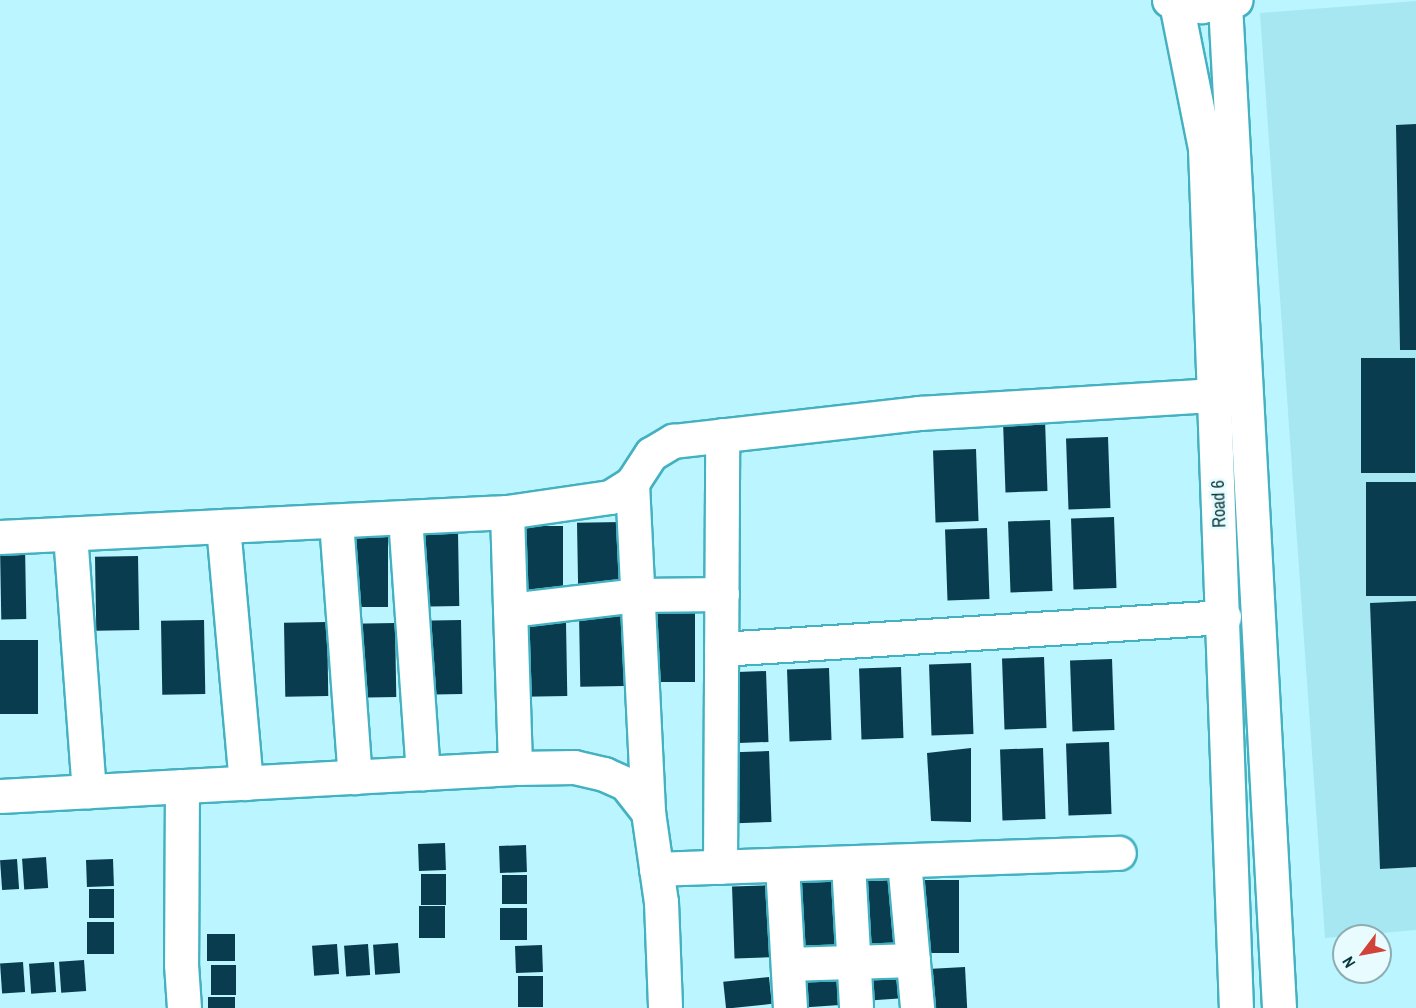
<!DOCTYPE html>
<style>
body{margin:0}
#map{position:relative;width:1416px;height:1008px;overflow:hidden;background:#bbf5ff;font-family:"Archivo Narrow",sans-serif}
div>[style]{position:absolute}
[style*='--x']{left:calc(var(--x)*1px);top:calc(var(--y)*1px);width:calc(var(--w)*1px);rotate:calc(var(--a)*1deg)}
.built>*{inset:0;background:#a7e7f2}
.building>*{inset:0;background:#0a3c4f;transform-origin:0 0}
.roads{filter:drop-shadow(2px 0 #44b1c1) drop-shadow(-2px 0 #44b1c1) drop-shadow(0 2px #44b1c1) drop-shadow(0 -2px #44b1c1)}
.minor>*{height:33px;margin:-16.5px;padding:0 16.5px;transform-origin:16.5px;border-radius:16.5px;background:#fff}
.tertiary>*{height:33px;margin:-16.5px;padding:0 16.5px;transform-origin:16.5px;border-radius:16.5px;background:#fff}
.secondary>*{height:33px;margin:-16.5px;padding:0 16.5px;transform-origin:16.5px;border-radius:16.5px;background:#fff}
span{translate:-50% -50%;white-space:nowrap;text-align:center;line-height:1.15;-webkit-text-stroke:6px #e8fbfe;paint-order:stroke}
.street-label{font-size:18px;color:#07383e}
.north{position:absolute;left:1332px;top:924px;width:60px;height:60px;box-sizing:border-box;background:#e8fbfe;border:2px solid #8eadb1;border-radius:50%;rotate:238deg;font-size:16px;font-weight:700;line-height:24px;text-align:center;color:#07383e}
.north::after{content:'';display:block;margin:auto;width:21px;height:27px;background:#d14338;clip-path:polygon(50% 0,100% 100%,50% 72%,0 100%)}
</style>
<div id="map">
<div class="built">
<i style="clip-path:polygon(1416px 1px,1416px 930px,1325px 938px,1260px 13px)"></i>
</div>
<div class="building">
<i style="clip-path:polygon(1416px 124px,1416px 350px,1400px 350px,1396px 125px)"></i>
<i style="left:1415px;top:358px;width:115px;height:54px;rotate:90deg"></i>
<i style="left:1045px;top:420px;width:71px;height:42px;rotate:88deg"></i>
<i style="left:1108px;top:437px;width:71px;height:42px;rotate:88deg"></i>
<i style="left:976px;top:449px;width:72px;height:43px;rotate:88deg"></i>
<i style="left:1416px;top:482px;width:114px;height:50px;rotate:90deg"></i>
<i style="left:1114px;top:517px;width:71px;height:43px;rotate:88deg"></i>
<i style="left:1050px;top:520px;width:71px;height:42px;rotate:88deg"></i>
<i style="left:621px;top:522px;width:73px;height:44px;rotate:89deg"></i>
<i style="left:563px;top:526px;width:74px;height:44px;rotate:90deg"></i>
<i style="left:987px;top:528px;width:71px;height:42px;rotate:88deg"></i>
<i style="left:458px;top:532px;width:74px;height:43px;rotate:89deg"></i>
<i style="left:388px;top:533px;width:74px;height:44px;rotate:90deg"></i>
<i style="left:25px;top:545px;width:74px;height:25px;rotate:89deg"></i>
<i style="left:138px;top:556px;width:74px;height:43px;rotate:89deg"></i>
<i style="clip-path:polygon(1416px 601px,1416px 867px,1380px 869px,1370px 603px)"></i>
<i style="clip-path:polygon(695px 609px,695px 682px,655px 682px,651px 613px)"></i>
<i style="left:623px;top:612px;width:74px;height:44px;rotate:89deg"></i>
<i style="left:204px;top:620px;width:74px;height:43px;rotate:89deg"></i>
<i style="left:461px;top:620px;width:74px;height:43px;rotate:89deg"></i>
<i style="left:327px;top:622px;width:74px;height:43px;rotate:89deg"></i>
<i style="left:566px;top:622px;width:74px;height:44px;rotate:89deg"></i>
<i style="left:395px;top:623px;width:74px;height:43px;rotate:89deg"></i>
<i style="left:38px;top:640px;width:74px;height:38px;rotate:90deg"></i>
<i style="left:1044px;top:657px;width:71px;height:42px;rotate:88deg"></i>
<i style="left:1112px;top:659px;width:71px;height:42px;rotate:88deg"></i>
<i style="left:971px;top:663px;width:71px;height:42px;rotate:88deg"></i>
<i style="left:901px;top:667px;width:71px;height:42px;rotate:88deg"></i>
<i style="left:829px;top:668px;width:72px;height:42px;rotate:88deg"></i>
<i style="left:766px;top:671px;width:71px;height:42px;rotate:88deg"></i>
<i style="left:1109px;top:742px;width:72px;height:43px;rotate:88deg"></i>
<i style="clip-path:polygon(971px 748px,971px 822px,931px 821px,927px 753px)"></i>
<i style="left:1043px;top:748px;width:71px;height:43px;rotate:88deg"></i>
<i style="left:769px;top:751px;width:71px;height:42px;rotate:88deg"></i>
<i style="left:445px;top:843px;width:27px;height:27px;rotate:88deg"></i>
<i style="left:526px;top:845px;width:27px;height:27px;rotate:88deg"></i>
<i style="left:46px;top:857px;width:31px;height:24px;rotate:86deg"></i>
<i style="left:17px;top:859px;width:30px;height:17px;rotate:86deg"></i>
<i style="left:113px;top:859px;width:27px;height:27px;rotate:88deg"></i>
<i style="left:421px;top:874px;width:25px;height:31px"></i>
<i style="left:527px;top:875px;width:29px;height:25px;rotate:90deg"></i>
<i style="left:834px;top:879px;width:71px;height:42px;rotate:88deg"></i>
<i style="left:899px;top:880px;width:72px;height:42px;rotate:88deg"></i>
<i style="left:959px;top:880px;width:73px;height:44px;rotate:90deg"></i>
<i style="left:775px;top:885px;width:72px;height:43px;rotate:88deg"></i>
<i style="left:114px;top:889px;width:29px;height:25px;rotate:90deg"></i>
<i style="left:419px;top:906px;width:26px;height:32px"></i>
<i style="left:500px;top:908px;width:27px;height:32px"></i>
<i style="left:87px;top:922px;width:27px;height:32px"></i>
<i style="left:235px;top:934px;width:27px;height:28px;rotate:90deg"></i>
<i style="left:398px;top:943px;width:30px;height:25px;rotate:86deg"></i>
<i style="left:337px;top:944px;width:30px;height:25px;rotate:86deg"></i>
<i style="left:368px;top:944px;width:31px;height:24px;rotate:86deg"></i>
<i style="left:542px;top:945px;width:27px;height:27px;rotate:88deg"></i>
<i style="left:84px;top:960px;width:31px;height:25px;rotate:86deg"></i>
<i style="left:23px;top:962px;width:30px;height:23px;rotate:86deg"></i>
<i style="left:54px;top:962px;width:30px;height:25px;rotate:86deg"></i>
<i style="left:211px;top:965px;width:25px;height:30px"></i>
<i style="left:965px;top:967px;width:41px;height:42px;rotate:87deg"></i>
<i style="left:904px;top:972px;width:26px;height:47px;rotate:86deg"></i>
<i style="left:518px;top:976px;width:25px;height:31px"></i>
<i style="left:769px;top:977px;width:27px;height:46px;rotate:84deg"></i>
<i style="left:838px;top:978px;width:27px;height:47px;rotate:86deg"></i>
<i style="left:208px;top:997px;width:27px;height:11px"></i>
</div>
<div class="roads">
<div class="minor">
<i style="--x:632;--y:483;--w:329;--a:87.2"></i>
<i style="--x:507;--y:512;--w:256;--a:88.2"></i>
<i style="--x:405;--y:517;--w:257;--a:86"></i>
<i style="--x:336;--y:521;--w:257;--a:85.8"></i>
<i style="--x:223;--y:526;--w:258;--a:84.9"></i>
<i style="--x:70;--y:534;--w:258;--a:85.8"></i>
<i style="--x:0;--y:537;--w:508;--a:-2.82"></i>
<i style="--x:507;--y:512;--w:104;--a:-8.3"></i>
<i style="--x:610;--y:497;--w:26;--a:-32"></i>
<i style="--x:632;--y:483;--w:35;--a:-57"></i>
<i style="--x:651;--y:454;--w:26;--a:-31"></i>
<i style="--x:673;--y:441;--w:248;--a:-6.5"></i>
<i style="--x:919;--y:413;--w:297;--a:-3.5"></i>
<i style="--x:510;--y:610;--w:129;--a:-6.7"></i>
<i style="--x:638;--y:595;--w:84;--a:-0.7"></i>
<i style="--x:721;--y:649;--w:504;--a:-3.64"></i>
<i style="--x:182;--y:786;--w:178;--a:90.3"></i>
<i style="--x:181;--y:964;--w:44;--a:86.1"></i>
<i style="--x:0;--y:796;--w:516;--a:-3.11"></i>
<i style="--x:515;--y:768;--w:59;--a:-1"></i>
<i style="--x:574;--y:767;--w:31;--a:13"></i>
<i style="--x:604;--y:774;--w:24;--a:24"></i>
<i style="--x:626;--y:784;--w:36;--a:52"></i>
<i style="--x:648;--y:812;--w:91;--a:81.8"></i>
<i style="--x:661;--y:902;--w:106;--a:87.8"></i>
<i style="--x:904;--y:861;--w:148;--a:84.9"></i>
<i style="--x:848;--y:863;--w:145;--a:86.8"></i>
<i style="--x:782;--y:865;--w:143;--a:86.8"></i>
<i style="--x:720;--y:867;--w:432;--a:-89.7"></i>
<i style="--x:656;--y:869;--w:463;--a:-2"></i>
<i style="--x:788;--y:964;--w:125;--a:-1.8"></i>
</div>
<div class="tertiary">
<i style="--x:1176;--y:3;--w:148;--a:78.7"></i>
<i style="--x:1205;--y:148;--w:861;--a:87.94"></i>
<i style="--x:1225;--y:4;--w:1005;--a:86.92"></i>
</div>
<div class="secondary">
<i style="--x:1169;--y:0;--w:33;--a:11"></i>
<i style="--x:1201;--y:6;--w:35;--a:-10"></i>
</div>
</div>
<div class="street-label">
<span style="left:1219px;top:504px;rotate:-92deg">Road 6</span>
</div>
<div class="north">N</div>
</div>
